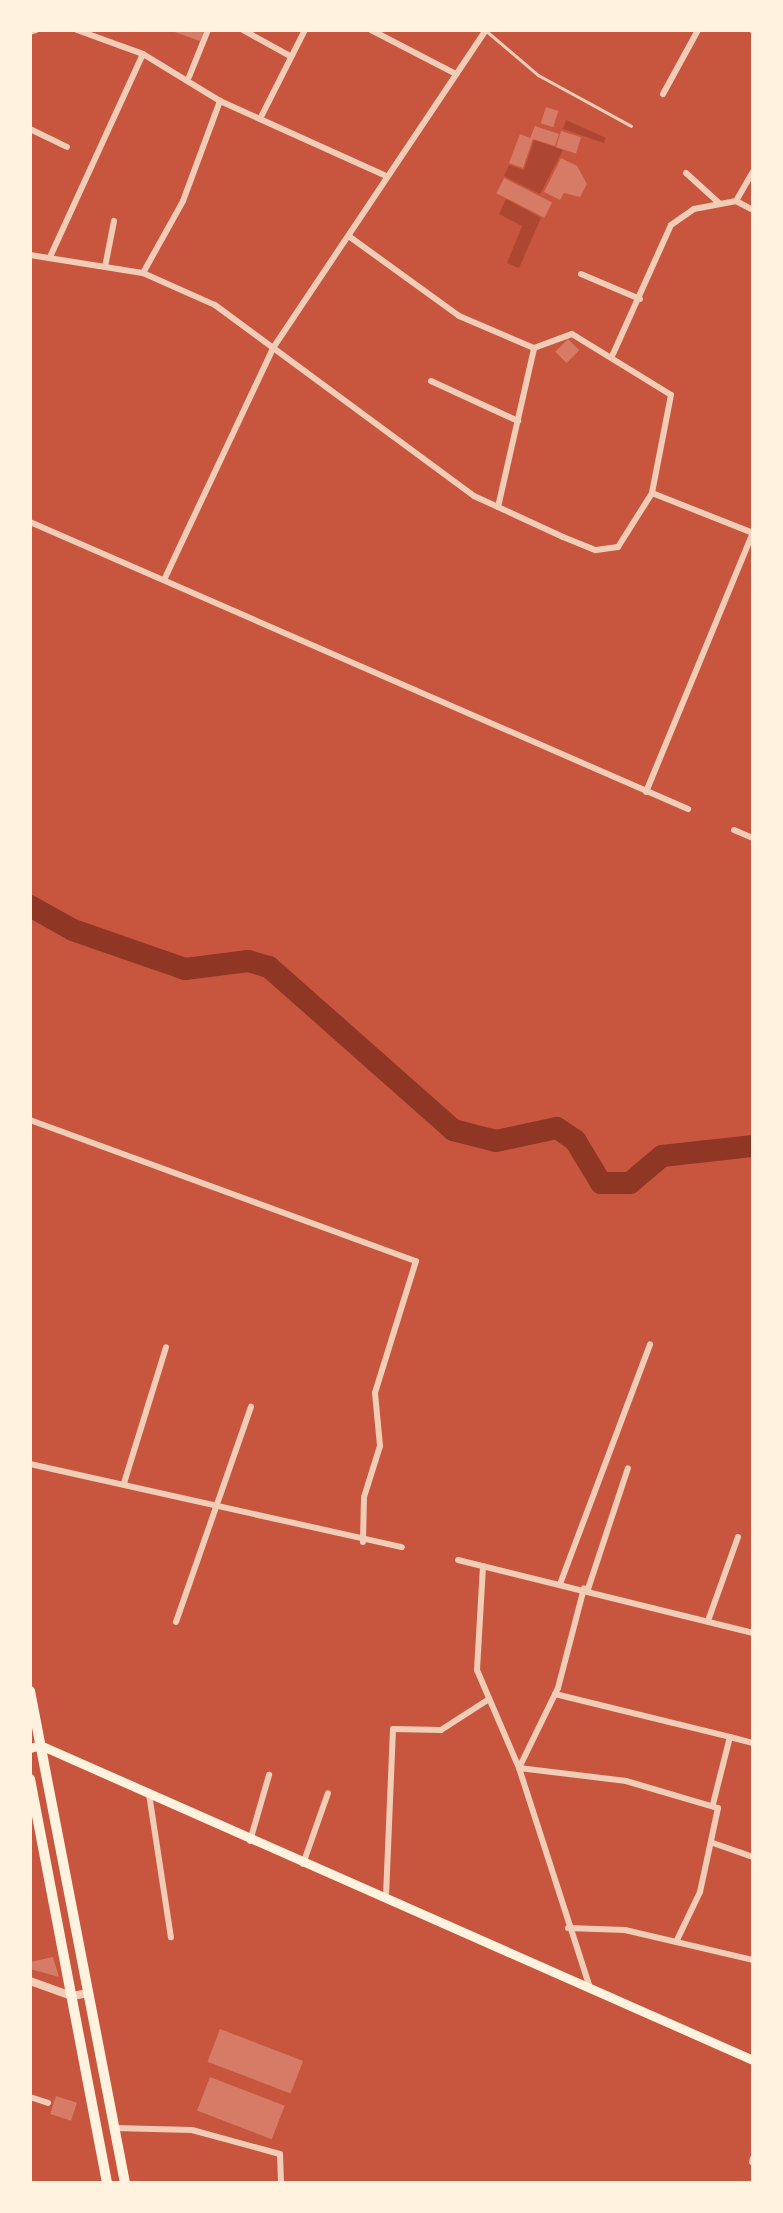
<!DOCTYPE html>
<style>
body{margin:0}
#map{position:relative;width:783px;height:2213px;overflow:hidden;background:#c8553d;font-family:"Golos Text",sans-serif}
div>[style]{position:absolute}
[style*='--x']{left:calc(var(--x)*1px);top:calc(var(--y)*1px);width:calc(var(--w)*1px);rotate:calc(var(--a)*1deg)}
.green>*{inset:0;background:#ae4732}
.river>*{height:22px;margin:-11px;padding:0 11px;transform-origin:11px;border-radius:11px;background:#8f3625}
.building>*{inset:0;background:#d67c66;transform-origin:0 0}
.service>*{height:3px;margin:-1.5px;padding:0 1.5px;transform-origin:1.5px;border-radius:1.5px;background:#f1ccb7}
.minor>*{height:6px;margin:-3px;padding:0 3px;transform-origin:3px;border-radius:3px;background:#f1ccb7}
.tertiary>*{height:8px;margin:-4px;padding:0 4px;transform-origin:4px;border-radius:4px;background:#f1ccb7}
.secondary>*{height:9px;margin:-4.5px;padding:0 4.5px;transform-origin:4.5px;border-radius:4.5px;background:#fff3e0}
.trunk>*{height:10px;margin:-5px;padding:0 5px;transform-origin:5px;border-radius:5px;background:#fff3e0}
span{translate:-50% -50%;white-space:nowrap;text-align:center;line-height:1.15;-webkit-text-stroke:7px #fff3e0;paint-order:stroke}
.frame{position:absolute;inset:0;border:32px solid #fff3e0;pointer-events:none}
</style>
<div id="map">
<div class="green">
<i style="clip-path:polygon(566px 120px,606px 138px,604px 143px,563px 129px)"></i>
<i style="clip-path:polygon(534px 140px,563px 150px,540px 194px,504px 176px,509px 165px,524px 170px)"></i>
<i style="clip-path:polygon(506px 199px,541px 218px,519px 268px,507px 263px,522px 226px,499px 214px)"></i>
</div>
<div class="river">
<i style="--x:30;--y:906;--w:49;--a:29.2"></i>
<i style="--x:73;--y:930;--w:119;--a:19.2"></i>
<i style="--x:185;--y:969;--w:64;--a:-7.2"></i>
<i style="--x:248;--y:961;--w:22;--a:16"></i>
<i style="--x:269;--y:967;--w:246;--a:41.5"></i>
<i style="--x:453;--y:1130;--w:44;--a:14.3"></i>
<i style="--x:496;--y:1141;--w:62;--a:-12"></i>
<i style="--x:557;--y:1128;--w:22;--a:34"></i>
<i style="--x:575;--y:1140;--w:50;--a:58.8"></i>
<i style="--x:601;--y:1183;--w:29;--a:0"></i>
<i style="--x:630;--y:1183;--w:42;--a:-40.2"></i>
<i style="--x:662;--y:1156;--w:92;--a:-6.3"></i>
</div>
<div class="building">
<i style="clip-path:polygon(169px 30px,204px 30px,200px 41px)"></i>
<i style="left:546px;top:107px;width:13px;height:17px;rotate:18deg"></i>
<i style="clip-path:polygon(535px 126px,559px 134px,555px 146px,533px 139px,523px 168px,509px 163px,520px 134px,530px 138px)"></i>
<i style="left:561px;top:131px;width:21px;height:17px;rotate:17deg"></i>
<i style="clip-path:polygon(561px 158px,577px 166px,587px 184px,580px 197px,564px 193px,560px 200px,544px 192px)"></i>
<i style="left:504px;top:178px;width:54px;height:17px;rotate:27deg"></i>
<i style="left:568px;top:339px;width:16px;height:18px;rotate:45deg"></i>
<i style="clip-path:polygon(53px 1957px,59px 1977px,30px 1969px,30px 1962px)"></i>
<i style="left:220px;top:2029px;width:89px;height:35px;rotate:21deg"></i>
<i style="left:210px;top:2077px;width:80px;height:36px;rotate:21deg"></i>
<i style="left:56px;top:2096px;width:22px;height:19px;rotate:18deg"></i>
</div>
<div class="service">
<i style="--x:485;--y:30;--w:70;--a:40.3"></i>
<i style="--x:538;--y:75;--w:106;--a:28.7"></i>
</div>
<div class="minor">
<i style="--x:77;--y:30;--w:70;--a:20"></i>
<i style="--x:143;--y:54;--w:90;--a:31.4"></i>
<i style="--x:220;--y:101;--w:180;--a:24.3"></i>
<i style="--x:243;--y:30;--w:54;--a:29"></i>
<i style="--x:371;--y:30;--w:96;--a:27.4"></i>
<i style="--x:752;--y:30;--w:1;--a:0"></i>
<i style="--x:30;--y:32;--w:6;--a:-18"></i>
<i style="--x:189;--y:77;--w:51;--a:-68"></i>
<i style="--x:663;--y:94;--w:73;--a:-61.3"></i>
<i style="--x:262;--y:115;--w:95;--a:-63.2"></i>
<i style="--x:30;--y:129;--w:41;--a:25.9"></i>
<i style="--x:686;--y:173;--w:45;--a:42.3"></i>
<i style="--x:736;--y:201;--w:19;--a:28"></i>
<i style="--x:350;--y:237;--w:135;--a:35.9"></i>
<i style="--x:459;--y:316;--w:82;--a:23.1"></i>
<i style="--x:534;--y:348;--w:40;--a:-20.2"></i>
<i style="--x:572;--y:334;--w:116;--a:31.6"></i>
<i style="--x:671;--y:395;--w:100;--a:101"></i>
<i style="--x:30;--y:255;--w:114;--a:9.1"></i>
<i style="--x:143;--y:273;--w:79;--a:24"></i>
<i style="--x:215;--y:305;--w:322;--a:36.4"></i>
<i style="--x:474;--y:496;--w:98;--a:24.7"></i>
<i style="--x:563;--y:537;--w:35;--a:22"></i>
<i style="--x:596;--y:550;--w:22;--a:-8"></i>
<i style="--x:618;--y:547;--w:64;--a:-57.8"></i>
<i style="--x:652;--y:493;--w:109;--a:21.6"></i>
<i style="--x:50;--y:257;--w:223;--a:-65.4"></i>
<i style="--x:105;--y:267;--w:47;--a:-78.9"></i>
<i style="--x:143;--y:273;--w:82;--a:-60.9"></i>
<i style="--x:183;--y:201;--w:107;--a:-69.7"></i>
<i style="--x:581;--y:274;--w:64;--a:23"></i>
<i style="--x:613;--y:354;--w:141;--a:-65.8"></i>
<i style="--x:671;--y:225;--w:28;--a:-35"></i>
<i style="--x:694;--y:209;--w:43;--a:-10.8"></i>
<i style="--x:736;--y:201;--w:34;--a:-60"></i>
<i style="--x:431;--y:381;--w:96;--a:24.7"></i>
<i style="--x:498;--y:507;--w:163;--a:-77.2"></i>
<i style="--x:30;--y:522;--w:718;--a:23.57"></i>
<i style="--x:164;--y:580;--w:256;--a:-64.8"></i>
<i style="--x:273;--y:348;--w:383;--a:-56.2"></i>
<i style="--x:646;--y:792;--w:280;--a:-67.6"></i>
<i style="--x:734;--y:830;--w:21;--a:23"></i>
<i style="--x:30;--y:1120;--w:411;--a:20.1"></i>
<i style="--x:416;--y:1261;--w:138;--a:107.3"></i>
<i style="--x:375;--y:1393;--w:53;--a:84.6"></i>
<i style="--x:380;--y:1446;--w:53;--a:107.4"></i>
<i style="--x:364;--y:1497;--w:45;--a:91.3"></i>
<i style="--x:30;--y:1464;--w:381;--a:12.6"></i>
<i style="--x:124;--y:1483;--w:142;--a:-72.8"></i>
<i style="--x:458;--y:1560;--w:304;--a:13.9"></i>
<i style="--x:483;--y:1566;--w:104;--a:93.3"></i>
<i style="--x:477;--y:1670;--w:107;--a:66.8"></i>
<i style="--x:519;--y:1768;--w:228;--a:72.1"></i>
<i style="--x:560;--y:1584;--w:256;--a:-69.4"></i>
<i style="--x:588;--y:1589;--w:127;--a:-71.7"></i>
<i style="--x:709;--y:1618;--w:86;--a:-70.3"></i>
<i style="--x:176;--y:1622;--w:228;--a:-70.8"></i>
<i style="--x:555;--y:1694;--w:180;--a:13.8"></i>
<i style="--x:519;--y:1768;--w:108;--a:6.9"></i>
<i style="--x:626;--y:1781;--w:96;--a:16.4"></i>
<i style="--x:718;--y:1808;--w:86;--a:102.1"></i>
<i style="--x:700;--y:1892;--w:55;--a:115.6"></i>
<i style="--x:519;--y:1768;--w:89;--a:-64"></i>
<i style="--x:558;--y:1688;--w:103;--a:-75.4"></i>
<i style="--x:149;--y:1794;--w:145;--a:81.3"></i>
<i style="--x:713;--y:1804;--w:69;--a:-75.8"></i>
<i style="--x:730;--y:1737;--w:24;--a:15"></i>
<i style="--x:250;--y:1841;--w:69;--a:-73.9"></i>
<i style="--x:713;--y:1843;--w:42;--a:19.3"></i>
<i style="--x:303;--y:1864;--w:75;--a:-70.6"></i>
<i style="--x:386;--y:1896;--w:167;--a:-87.6"></i>
<i style="--x:393;--y:1729;--w:48;--a:1.2"></i>
<i style="--x:441;--y:1730;--w:54;--a:-32.8"></i>
<i style="--x:568;--y:1928;--w:57;--a:2"></i>
<i style="--x:625;--y:1930;--w:131;--a:13.2"></i>
<i style="--x:30;--y:2097;--w:19;--a:18"></i>
<i style="--x:114;--y:2128;--w:78;--a:1.5"></i>
<i style="--x:192;--y:2130;--w:91;--a:15.3"></i>
<i style="--x:280;--y:2154;--w:29;--a:88"></i>
<i style="--x:752;--y:2162;--w:4;--a:-76"></i>
</div>
<div class="tertiary">
<i style="--x:30;--y:1981;--w:45;--a:19.7"></i>
<i style="--x:72;--y:1996;--w:17;--a:-10"></i>
</div>
<div class="secondary">
<i style="--x:30;--y:1748;--w:10;--a:-17"></i>
<i style="--x:40;--y:1745;--w:779;--a:23.84"></i>
</div>
<div class="trunk">
<i style="--x:30;--y:1691;--w:501;--a:79.07"></i>
<i style="--x:30;--y:1779;--w:411;--a:79.2"></i>
</div>
<div class="frame"></div>
</div>
